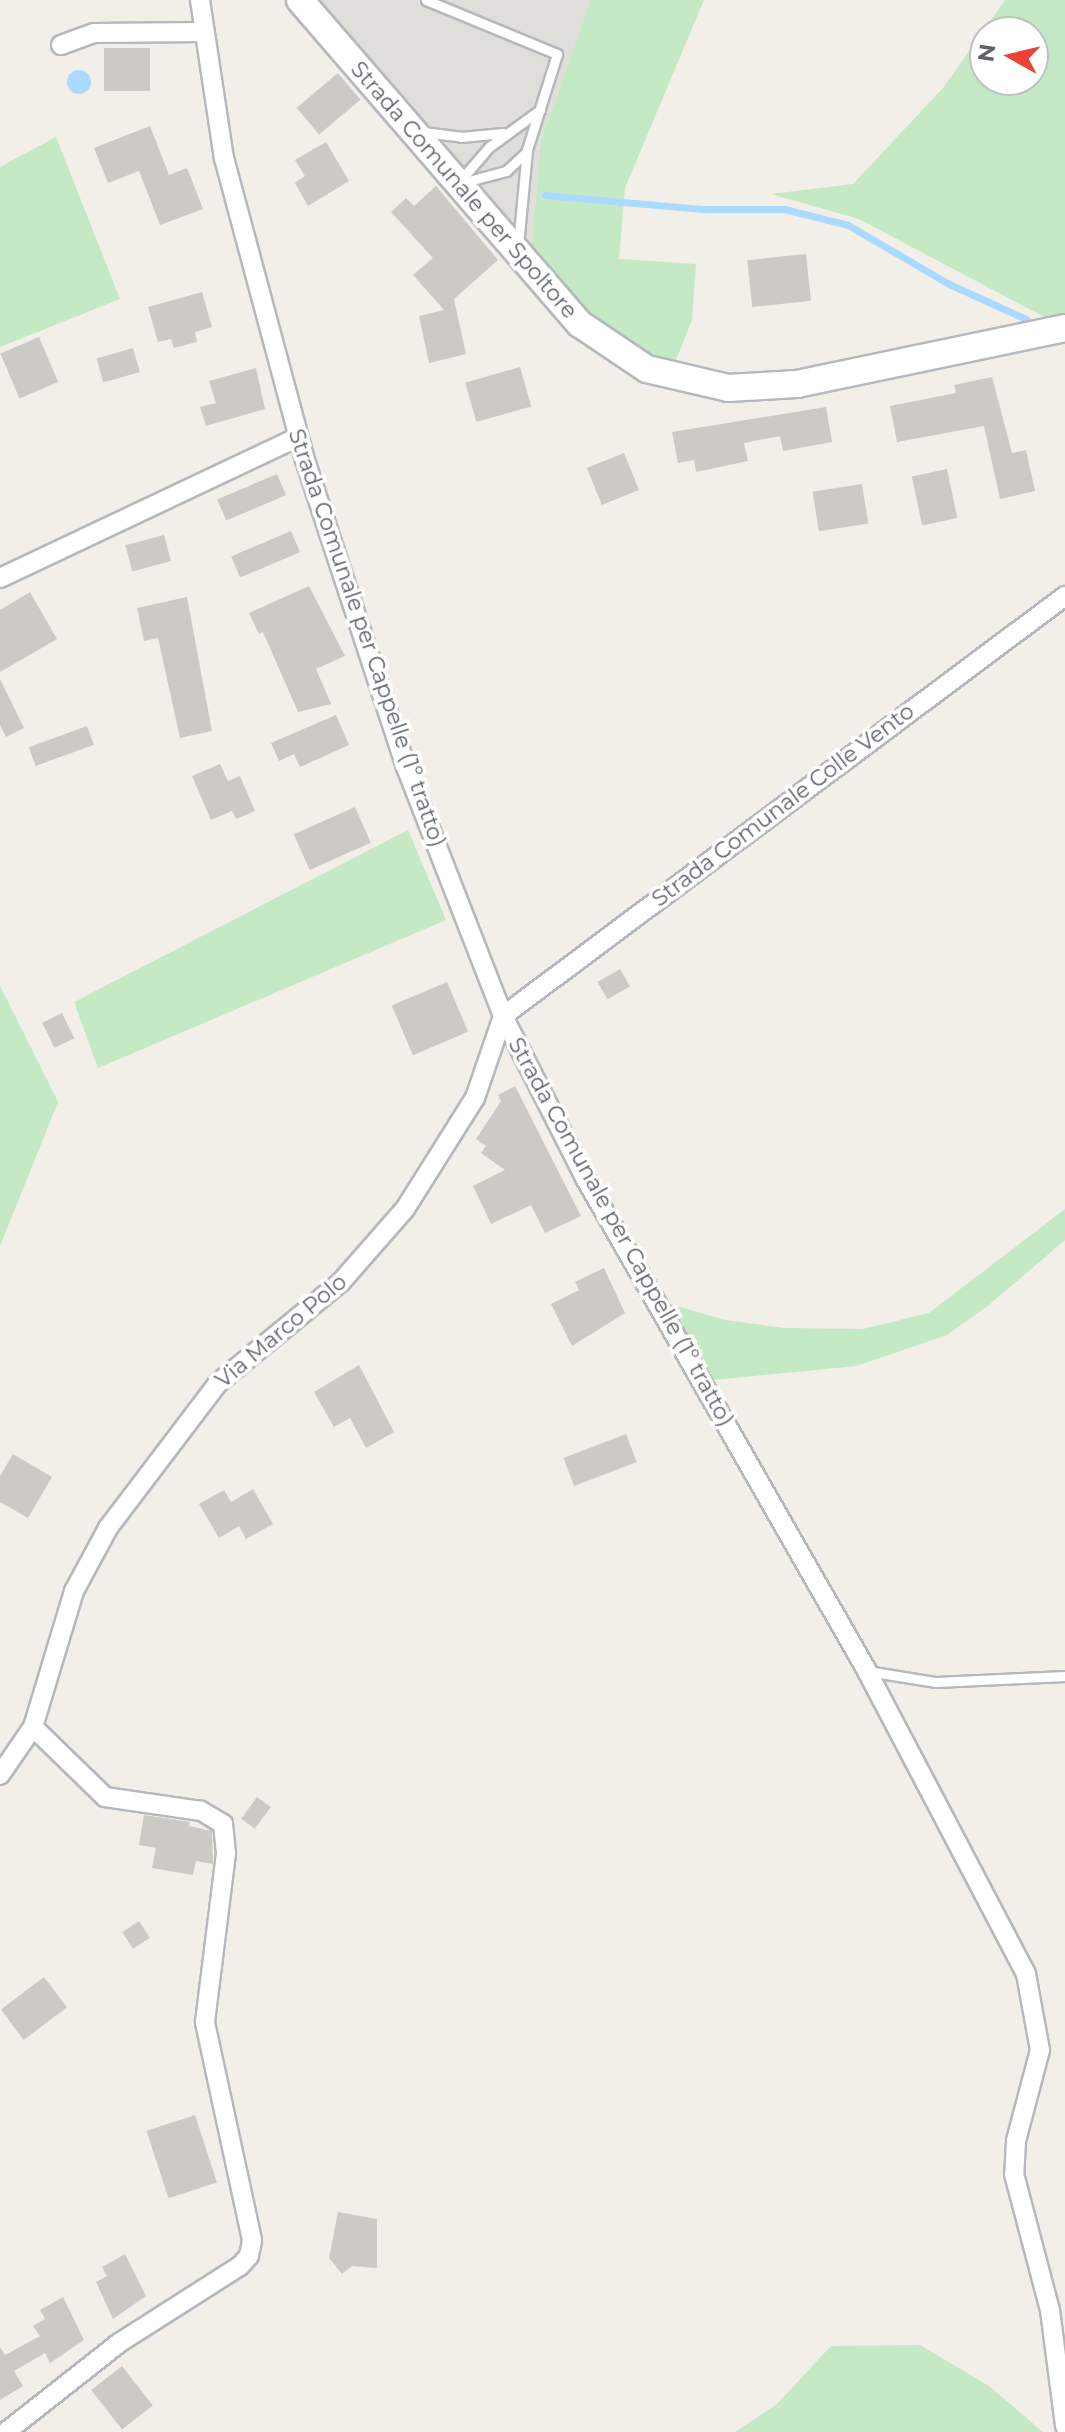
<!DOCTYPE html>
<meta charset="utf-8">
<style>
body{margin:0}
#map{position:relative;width:1065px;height:2432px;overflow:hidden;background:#f1efe8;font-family:Montserrat,sans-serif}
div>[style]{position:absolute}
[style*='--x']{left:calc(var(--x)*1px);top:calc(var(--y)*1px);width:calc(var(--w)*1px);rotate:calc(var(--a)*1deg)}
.industrial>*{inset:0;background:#e0deda}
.green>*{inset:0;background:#c5e8c5}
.water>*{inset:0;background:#aadaff}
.round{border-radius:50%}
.stream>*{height:7px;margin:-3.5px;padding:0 3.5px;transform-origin:3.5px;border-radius:3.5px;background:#aadaff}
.building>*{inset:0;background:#cccac5;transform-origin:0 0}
.roads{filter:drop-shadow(2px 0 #b5b8bc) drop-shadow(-2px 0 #b5b8bc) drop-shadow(0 2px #b5b8bc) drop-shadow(0 -2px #b5b8bc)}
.lane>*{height:9px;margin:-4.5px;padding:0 4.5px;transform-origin:4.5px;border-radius:4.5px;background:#fff}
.street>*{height:18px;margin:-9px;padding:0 9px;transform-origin:9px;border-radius:9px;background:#fff}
.secondary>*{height:26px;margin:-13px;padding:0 13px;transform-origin:13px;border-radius:13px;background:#fff}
span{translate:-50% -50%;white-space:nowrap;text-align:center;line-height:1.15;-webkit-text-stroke:7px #fff;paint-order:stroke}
.street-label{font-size:22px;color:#5f6368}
.north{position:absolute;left:969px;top:16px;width:80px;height:80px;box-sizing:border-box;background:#fff;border:2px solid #bfc1c3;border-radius:50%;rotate:278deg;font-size:22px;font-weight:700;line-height:32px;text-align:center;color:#5f6368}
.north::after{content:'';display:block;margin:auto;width:28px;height:36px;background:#ea4335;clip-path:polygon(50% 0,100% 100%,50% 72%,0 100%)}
</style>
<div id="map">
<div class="industrial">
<i style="clip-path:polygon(319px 0,590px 0,541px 141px,531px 252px)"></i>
</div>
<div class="green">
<i style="clip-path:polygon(590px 0,704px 0,625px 188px,619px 259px,696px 264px,692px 320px,674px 365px,588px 319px,531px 252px,541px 141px)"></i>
<i style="clip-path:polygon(evenodd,1005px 0,1065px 0,1065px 328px,859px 219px,771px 194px,853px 184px,943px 88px,1005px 0,985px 32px,1033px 32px,1033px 80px,985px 80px,985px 32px)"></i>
<i style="clip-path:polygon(56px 137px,120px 299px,0 347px,0 167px)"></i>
<i style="clip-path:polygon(408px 830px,446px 920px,98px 1068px,74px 1002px)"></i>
<i style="clip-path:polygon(0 986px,58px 1102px,0 1246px)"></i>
<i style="clip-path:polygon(1065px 1209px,1065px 1240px,989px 1305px,947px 1335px,856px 1366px,712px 1380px,666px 1303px,725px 1320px,784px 1328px,863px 1329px,929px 1313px)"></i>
<i style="clip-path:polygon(920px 2345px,989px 2386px,1043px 2432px,735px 2432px,777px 2404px,831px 2346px)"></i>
</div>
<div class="water">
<i class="round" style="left:67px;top:70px;width:24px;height:24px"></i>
</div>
<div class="stream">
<i style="--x:545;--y:195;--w:159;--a:5.1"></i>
<i style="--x:703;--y:209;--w:81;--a:0"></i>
<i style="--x:784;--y:209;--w:66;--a:14"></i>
<i style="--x:848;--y:225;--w:117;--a:30.3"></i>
<i style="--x:949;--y:284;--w:85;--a:24.4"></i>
</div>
<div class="building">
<i style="left:104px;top:48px;width:46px;height:43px"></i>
<i style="left:338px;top:73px;width:35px;height:54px;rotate:50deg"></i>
<i style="clip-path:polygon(150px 126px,169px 175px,187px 168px,203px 209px,160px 225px,139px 171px,108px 183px,94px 148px)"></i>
<i style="clip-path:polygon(326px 142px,349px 181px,308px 206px,295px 183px,305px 176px,295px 160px)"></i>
<i style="clip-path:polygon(436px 186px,498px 260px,454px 299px,466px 354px,429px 363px,419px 316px,444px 310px,413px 275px,433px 258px,391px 212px,406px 198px,414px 206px)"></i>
<i style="left:806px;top:254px;width:47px;height:59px;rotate:84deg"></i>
<i style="clip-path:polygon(202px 292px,212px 327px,195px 332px,197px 342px,174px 348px,171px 339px,158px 342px,148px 307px)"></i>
<i style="left:39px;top:337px;width:49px;height:42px;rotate:67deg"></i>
<i style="left:133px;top:348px;width:25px;height:38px;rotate:74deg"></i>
<i style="left:520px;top:367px;width:41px;height:57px;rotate:74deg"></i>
<i style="clip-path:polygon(256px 368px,265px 409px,206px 426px,200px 407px,216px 403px,209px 381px)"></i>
<i style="clip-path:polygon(992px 377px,1012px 453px,1026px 450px,1035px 491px,1000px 499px,984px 426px,897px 442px,890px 406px,956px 393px,954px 385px)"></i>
<i style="clip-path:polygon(826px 407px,832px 442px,783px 451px,780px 436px,744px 443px,748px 461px,696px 472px,694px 460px,678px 463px,672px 432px)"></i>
<i style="left:624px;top:453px;width:40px;height:40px;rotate:68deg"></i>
<i style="left:947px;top:469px;width:50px;height:36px;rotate:78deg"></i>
<i style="left:277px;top:474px;width:23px;height:65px;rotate:67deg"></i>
<i style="left:862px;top:484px;width:40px;height:50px;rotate:81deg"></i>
<i style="left:291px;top:531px;width:23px;height:65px;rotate:67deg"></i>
<i style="left:164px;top:535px;width:27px;height:40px;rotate:75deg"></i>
<i style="clip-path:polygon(309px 586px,345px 656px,316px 669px,331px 704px,298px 712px,263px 632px,259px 634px,249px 613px)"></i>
<i style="clip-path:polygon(30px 592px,57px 639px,0 672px,0 610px)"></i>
<i style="clip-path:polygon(187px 597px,212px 731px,180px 738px,158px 638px,144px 641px,137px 608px)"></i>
<i style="clip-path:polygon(0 679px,24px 728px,6px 737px,0 725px)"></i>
<i style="clip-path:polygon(336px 715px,349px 745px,300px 767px,294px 754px,279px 761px,271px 743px)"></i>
<i style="left:87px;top:726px;width:20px;height:62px;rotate:70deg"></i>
<i style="clip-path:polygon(220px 764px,228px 781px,240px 776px,255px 811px,236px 819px,232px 811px,211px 820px,192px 776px)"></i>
<i style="left:355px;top:807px;width:39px;height:67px;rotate:66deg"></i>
<i style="left:620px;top:969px;width:20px;height:26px;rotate:60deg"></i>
<i style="left:447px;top:982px;width:54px;height:60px;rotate:67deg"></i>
<i style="left:62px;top:1013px;width:28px;height:22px;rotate:64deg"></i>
<i style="clip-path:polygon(515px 1086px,581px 1216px,545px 1233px,531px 1205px,491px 1224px,473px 1186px,505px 1170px,481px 1153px,486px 1146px,476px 1139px,501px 1101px,498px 1095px)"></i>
<i style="clip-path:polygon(604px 1268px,625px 1313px,572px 1346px,551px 1304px,579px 1290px,575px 1282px)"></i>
<i style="clip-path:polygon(359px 1365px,394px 1432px,366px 1448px,350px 1418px,334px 1427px,314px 1392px)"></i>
<i style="left:626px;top:1434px;width:30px;height:67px;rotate:69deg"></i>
<i style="clip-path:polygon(13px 1454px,52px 1477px,28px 1518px,0 1502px,0 1476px)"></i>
<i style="clip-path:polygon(253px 1489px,273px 1524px,246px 1539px,239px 1526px,219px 1538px,199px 1504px,224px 1490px,231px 1502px)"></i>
<i style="left:257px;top:1797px;width:17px;height:27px;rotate:36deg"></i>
<i style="clip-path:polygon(144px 1815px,190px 1822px,189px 1826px,212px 1831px,213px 1864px,196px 1861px,193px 1875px,152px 1868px,156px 1848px,139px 1845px)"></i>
<i style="left:139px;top:1921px;width:20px;height:20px;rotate:57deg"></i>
<i style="left:44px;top:1977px;width:38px;height:54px;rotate:53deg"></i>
<i style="left:195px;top:2115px;width:71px;height:51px;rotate:72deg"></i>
<i style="clip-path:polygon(338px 2212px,377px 2219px,377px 2268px,352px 2266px,342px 2274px,329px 2258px)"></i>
<i style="clip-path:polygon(125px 2254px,146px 2296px,113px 2319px,96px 2282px,107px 2276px,102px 2267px)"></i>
<i style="clip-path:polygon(63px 2297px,84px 2340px,50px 2363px,45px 2353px,14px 2371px,23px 2386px,0 2400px,0 2347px,5px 2355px,40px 2336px,33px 2326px,45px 2319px,40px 2310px)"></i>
<i style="left:122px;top:2366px;width:50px;height:39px;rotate:52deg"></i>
</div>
<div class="roads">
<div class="lane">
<i style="--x:426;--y:0;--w:142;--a:22.4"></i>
<i style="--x:557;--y:54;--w:101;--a:107.4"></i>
<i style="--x:527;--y:150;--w:95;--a:95.4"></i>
<i style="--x:423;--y:132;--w:38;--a:7"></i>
<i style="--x:461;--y:137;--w:42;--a:-5.4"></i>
<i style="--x:459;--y:182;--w:46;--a:-49.4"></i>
<i style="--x:489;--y:147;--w:63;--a:-36"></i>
<i style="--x:461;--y:183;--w:47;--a:-14.9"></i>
<i style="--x:506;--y:171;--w:26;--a:-43"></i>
<i style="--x:867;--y:1671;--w:70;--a:9.1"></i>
<i style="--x:936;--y:1682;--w:129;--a:-2.7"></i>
</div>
<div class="street">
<i style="--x:200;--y:0;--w:160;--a:81.4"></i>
<i style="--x:224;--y:158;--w:310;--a:75"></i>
<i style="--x:304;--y:457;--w:326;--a:71.8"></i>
<i style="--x:406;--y:767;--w:267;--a:68.7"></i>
<i style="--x:503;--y:1016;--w:179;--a:63.1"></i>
<i style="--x:584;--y:1176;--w:570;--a:60.24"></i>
<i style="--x:867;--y:1671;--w:342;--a:62.3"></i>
<i style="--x:1026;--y:1974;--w:77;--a:79.6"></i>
<i style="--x:1040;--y:2050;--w:94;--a:104.8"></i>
<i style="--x:1016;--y:2141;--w:33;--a:93"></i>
<i style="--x:1014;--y:2174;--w:141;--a:75.2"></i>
<i style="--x:1050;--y:2310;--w:117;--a:82.6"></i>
<i style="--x:61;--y:45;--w:35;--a:-20"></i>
<i style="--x:94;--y:33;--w:109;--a:-0.5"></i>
<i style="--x:0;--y:578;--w:330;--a:-25.3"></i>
<i style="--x:0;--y:1775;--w:58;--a:-55.5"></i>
<i style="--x:33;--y:1727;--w:142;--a:-73.2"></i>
<i style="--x:74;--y:1591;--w:72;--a:-61.6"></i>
<i style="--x:108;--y:1528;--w:182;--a:-52.8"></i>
<i style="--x:218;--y:1383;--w:159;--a:-39.4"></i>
<i style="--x:341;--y:1282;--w:97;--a:-48.8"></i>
<i style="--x:405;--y:1209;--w:131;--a:-57.8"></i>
<i style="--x:475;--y:1098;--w:87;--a:-71.1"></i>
<i style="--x:503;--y:1016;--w:702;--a:-36.77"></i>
<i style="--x:6;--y:2432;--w:144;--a:-38.2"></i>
<i style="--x:119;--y:2343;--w:143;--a:-32.5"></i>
<i style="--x:240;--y:2266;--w:13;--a:-48"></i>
<i style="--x:249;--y:2256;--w:16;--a:-79"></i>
<i style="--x:252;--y:2240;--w:223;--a:-102.2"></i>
<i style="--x:205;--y:2022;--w:170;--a:-82.9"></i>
<i style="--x:226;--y:1853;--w:29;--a:-96"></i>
<i style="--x:223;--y:1824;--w:26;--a:-149"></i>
<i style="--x:201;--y:1811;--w:97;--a:-171.7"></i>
<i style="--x:105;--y:1797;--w:100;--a:-135.8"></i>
</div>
<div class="secondary">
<i style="--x:300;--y:0;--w:428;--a:49.2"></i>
<i style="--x:580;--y:324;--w:81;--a:33.9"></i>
<i style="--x:647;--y:369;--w:83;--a:13.2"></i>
<i style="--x:728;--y:388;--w:69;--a:-3.3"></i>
<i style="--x:797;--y:384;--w:274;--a:-11.8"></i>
</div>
</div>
<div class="street-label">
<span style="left:464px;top:190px;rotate:49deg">Strada Comunale per Spoltore</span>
<span style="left:367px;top:638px;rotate:71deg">Strada Comunale per Cappelle (1º tratto)</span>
<span style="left:783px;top:805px;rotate:-37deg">Strada Comunale Colle Vento</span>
<span style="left:621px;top:1232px;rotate:61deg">Strada Comunale per Cappelle (1º tratto)</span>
<span style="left:281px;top:1331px;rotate:-40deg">Via Marco Polo</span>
</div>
<div class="north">N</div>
</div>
